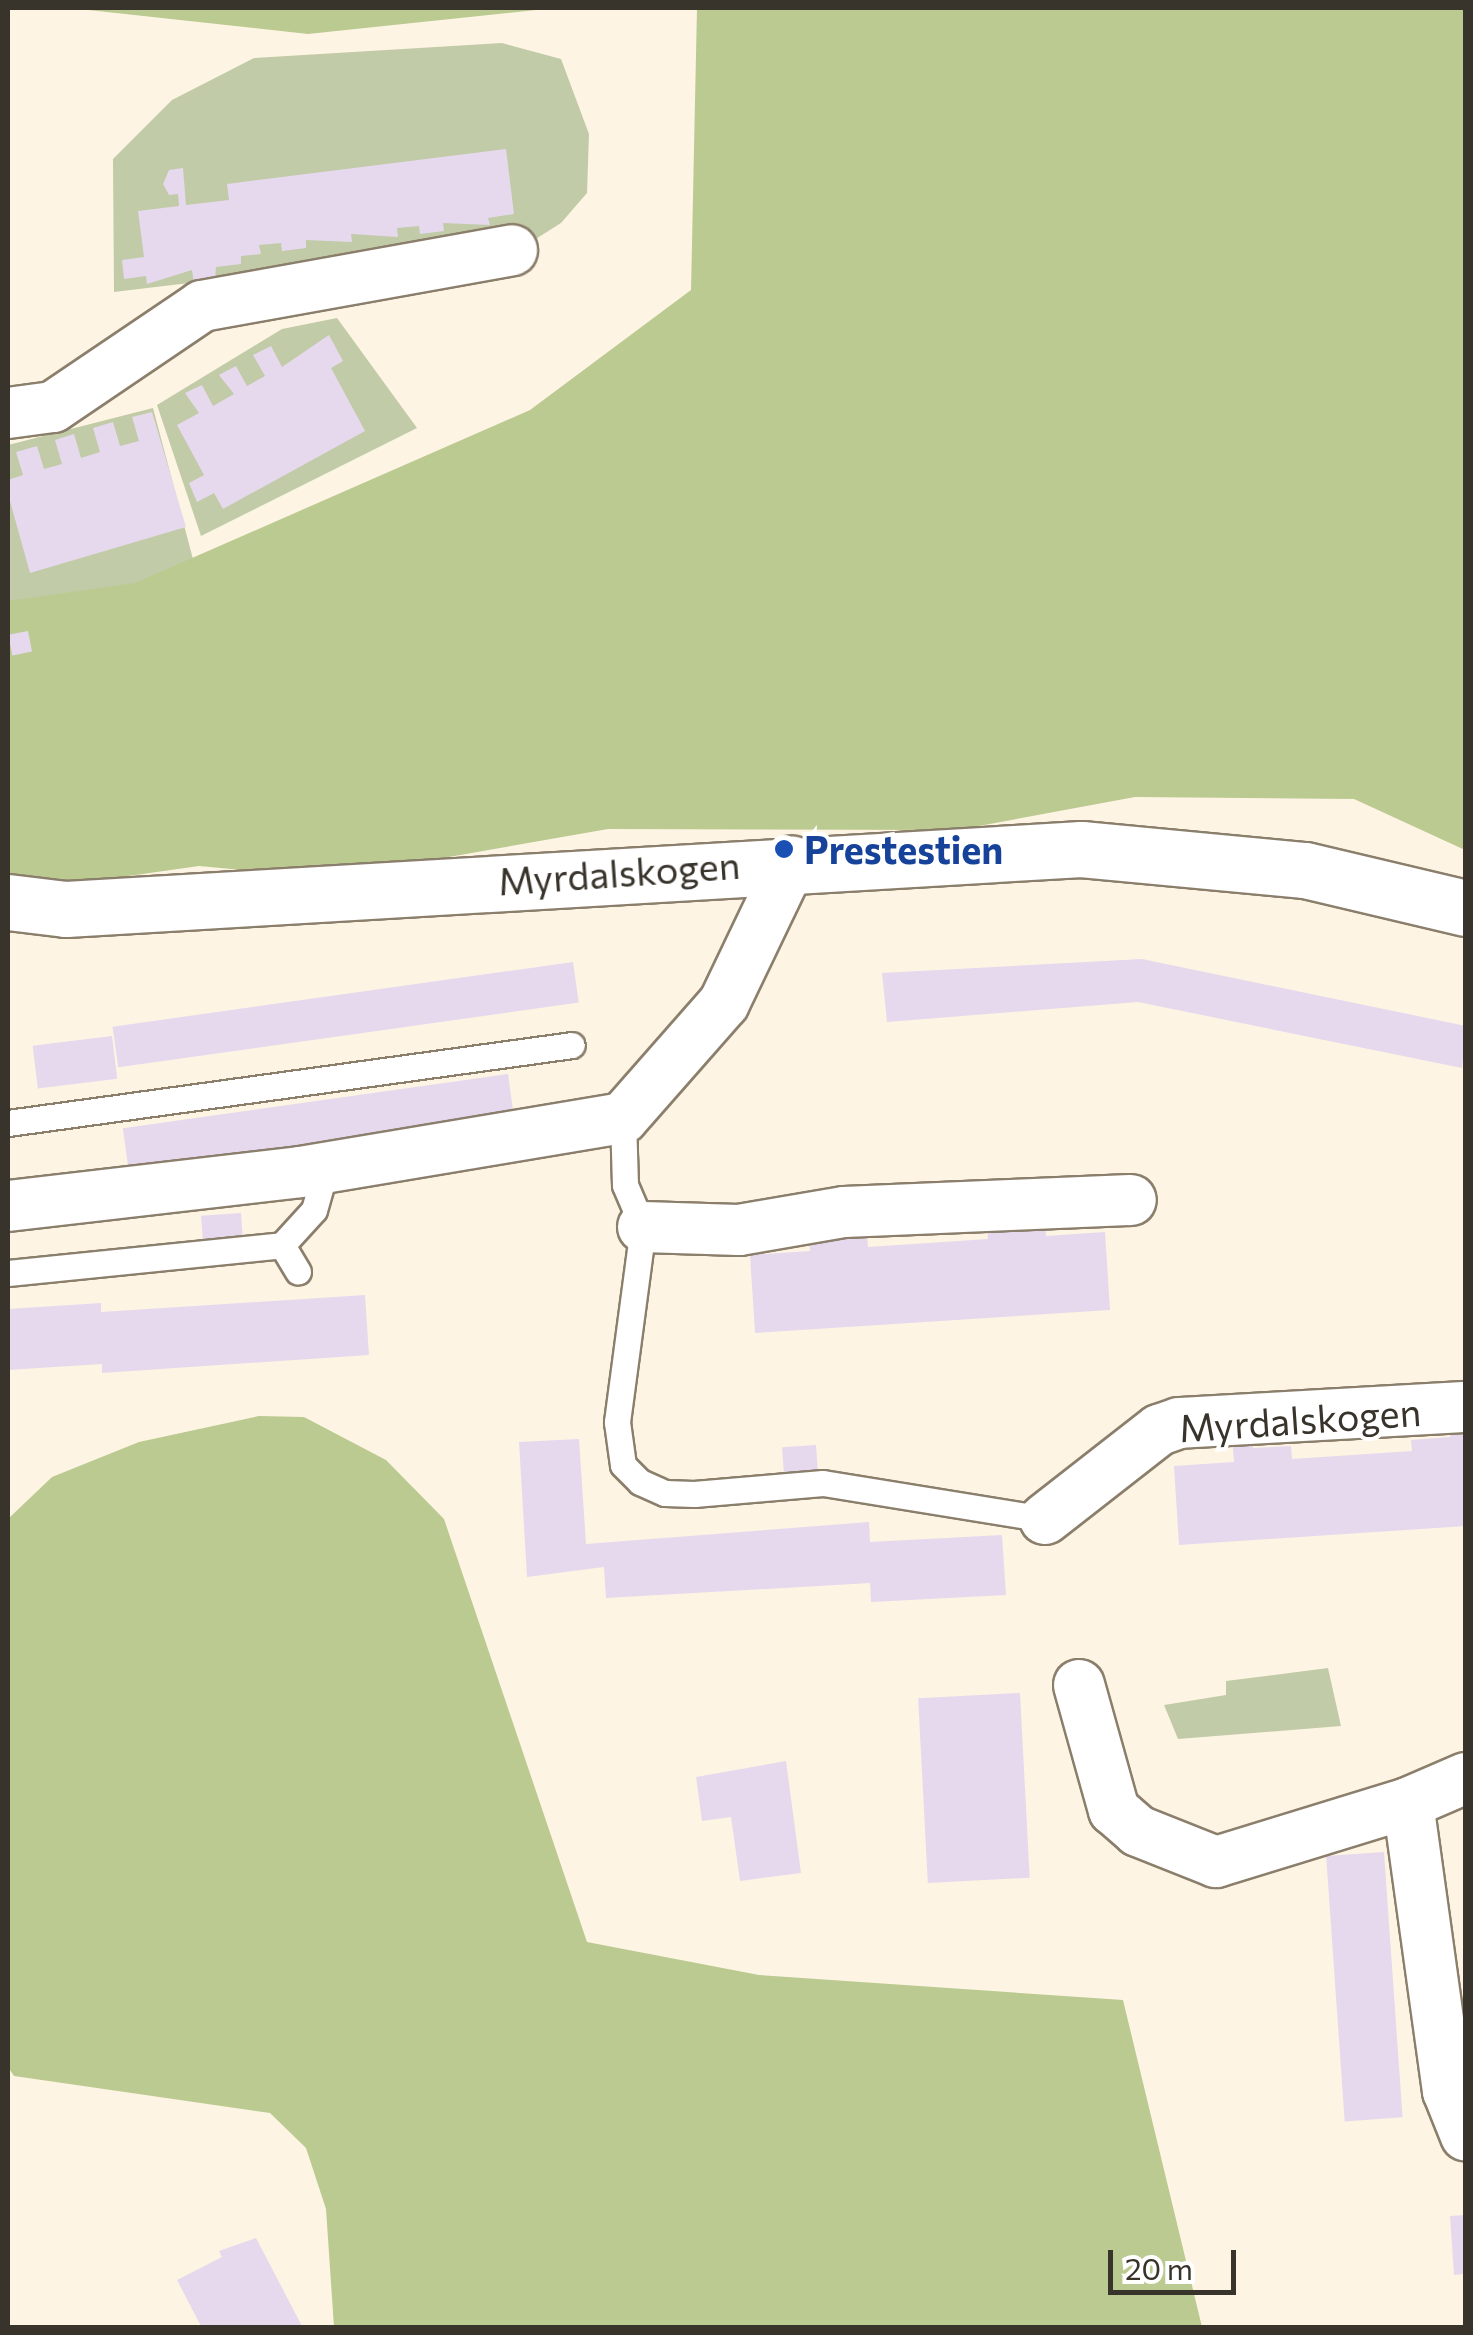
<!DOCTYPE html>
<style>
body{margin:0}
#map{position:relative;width:1473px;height:2335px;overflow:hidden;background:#fef4e3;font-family:Commissioner,sans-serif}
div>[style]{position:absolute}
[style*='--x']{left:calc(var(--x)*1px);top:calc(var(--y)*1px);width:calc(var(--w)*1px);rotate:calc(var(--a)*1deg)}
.green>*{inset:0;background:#c1cba7}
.forest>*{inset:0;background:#bbca91}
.building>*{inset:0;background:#e6d9ee;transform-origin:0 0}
.roads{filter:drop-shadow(2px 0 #8b7f6c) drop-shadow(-2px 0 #8b7f6c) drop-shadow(0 2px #8b7f6c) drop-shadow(0 -2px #8b7f6c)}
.service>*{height:25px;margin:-12.5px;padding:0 12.5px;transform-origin:12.5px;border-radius:12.5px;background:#fff}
.minor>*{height:50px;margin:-25px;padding:0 25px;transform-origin:25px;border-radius:25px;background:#fff}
.secondary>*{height:55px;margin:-27.5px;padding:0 27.5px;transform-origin:27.5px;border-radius:27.5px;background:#fff}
.dots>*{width:28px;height:28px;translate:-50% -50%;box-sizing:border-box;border:5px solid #fff;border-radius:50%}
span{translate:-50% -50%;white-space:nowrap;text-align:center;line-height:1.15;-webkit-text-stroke:8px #fff;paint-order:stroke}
.transit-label{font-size:38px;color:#164399;font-weight:700}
.left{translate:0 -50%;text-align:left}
.street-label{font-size:38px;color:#38332b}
.frame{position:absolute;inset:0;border:10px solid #38332b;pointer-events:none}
.scale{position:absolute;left:1108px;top:2250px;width:128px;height:45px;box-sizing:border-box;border:5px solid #38332b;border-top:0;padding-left:12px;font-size:30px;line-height:35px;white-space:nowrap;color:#38332b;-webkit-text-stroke:8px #fff;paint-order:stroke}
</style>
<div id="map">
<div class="green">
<i style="clip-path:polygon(502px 43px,561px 59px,589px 134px,587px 193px,561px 223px,531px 242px,114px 292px,113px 159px,172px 100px,254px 58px)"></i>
<i style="clip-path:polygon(337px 318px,417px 428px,201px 536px,157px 405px,282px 329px)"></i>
<i style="clip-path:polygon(153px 408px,207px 612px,8px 683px,8px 445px)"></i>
<i style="clip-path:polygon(1328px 1668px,1341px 1726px,1178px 1739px,1164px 1705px,1226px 1695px,1226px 1681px)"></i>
</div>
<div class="forest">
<i style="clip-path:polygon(70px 8px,555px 8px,308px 34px)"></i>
<i style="clip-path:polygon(697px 8px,1465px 8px,1465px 850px,1354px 799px,1135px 797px,957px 830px,608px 829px,329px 878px,199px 866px,8px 893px,8px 601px,135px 583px,530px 410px,691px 290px)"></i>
<i style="clip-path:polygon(259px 1416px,304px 1417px,386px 1460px,444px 1519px,587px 1942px,759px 1975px,1123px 2000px,1202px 2327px,334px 2327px,326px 2209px,306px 2148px,270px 2113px,14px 2076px,8px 2067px,8px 1519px,52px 1477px,139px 1442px)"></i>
</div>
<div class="building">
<i style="clip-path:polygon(506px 149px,514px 214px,488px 218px,490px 225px,443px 223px,444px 231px,420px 234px,419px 226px,397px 228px,398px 237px,351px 234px,352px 242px,306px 240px,306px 248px,282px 251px,281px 243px,259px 245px,261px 254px,241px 256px,241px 264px,216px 267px,214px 290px,195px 292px,192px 270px,147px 284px,146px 276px,124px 279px,122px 260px,144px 257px,138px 211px,179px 206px,178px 194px,169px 195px,163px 184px,169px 170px,183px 168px,186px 205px,229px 200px,227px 184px)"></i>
<i style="clip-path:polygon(329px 335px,343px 361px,331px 368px,365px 431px,223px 509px,214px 493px,197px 502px,189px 483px,204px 475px,177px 425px,199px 413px,185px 393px,202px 385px,213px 406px,234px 394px,219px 375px,236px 366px,247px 386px,265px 376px,253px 355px,271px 346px,282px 367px)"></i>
<i style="clip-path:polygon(152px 412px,186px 527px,30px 573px,8px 494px,8px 480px,23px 475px,16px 452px,37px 446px,44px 469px,62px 464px,55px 440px,74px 434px,81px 458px,100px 452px,93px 428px,113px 422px,120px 446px,139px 441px,132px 417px)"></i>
<i style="left:28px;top:631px;width:21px;height:20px;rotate:79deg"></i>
<i style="clip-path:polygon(1142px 959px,1466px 1026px,1462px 1068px,1138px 1002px,887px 1022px,882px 973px)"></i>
<i style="left:573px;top:962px;width:41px;height:465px;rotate:82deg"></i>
<i style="left:112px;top:1036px;width:43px;height:80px;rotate:83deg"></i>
<i style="left:508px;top:1074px;width:44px;height:389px;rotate:82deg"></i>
<i style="clip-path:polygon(1044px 1208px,1046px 1236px,1105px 1232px,1110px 1310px,755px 1333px,750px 1255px,810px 1251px,808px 1224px,867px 1235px,868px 1247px,988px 1239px,987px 1228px)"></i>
<i style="left:241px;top:1213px;width:29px;height:40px;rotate:86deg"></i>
<i style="clip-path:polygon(365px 1295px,369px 1355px,102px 1373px,102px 1364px,8px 1370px,8px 1309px,101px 1303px,101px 1312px)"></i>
<i style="clip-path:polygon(1466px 1421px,1466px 1526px,1179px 1545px,1174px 1466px,1234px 1462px,1232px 1435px,1252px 1434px,1253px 1448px,1291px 1446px,1292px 1459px,1412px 1451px,1411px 1440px,1450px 1437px,1449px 1422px)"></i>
<i style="clip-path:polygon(579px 1439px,586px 1544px,869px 1522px,870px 1542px,1002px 1535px,1006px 1595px,871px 1602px,870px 1583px,606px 1598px,604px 1567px,527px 1577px,519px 1442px)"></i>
<i style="left:816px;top:1445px;width:28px;height:34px;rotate:86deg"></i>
<i style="left:1020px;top:1693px;width:185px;height:102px;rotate:87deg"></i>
<i style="clip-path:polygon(786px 1761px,801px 1873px,740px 1881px,731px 1817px,702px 1821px,696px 1777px)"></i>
<i style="left:1384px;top:1852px;width:266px;height:58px;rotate:86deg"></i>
<i style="clip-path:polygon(1466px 2215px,1466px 2274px,1454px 2275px,1450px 2216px)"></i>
<i style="clip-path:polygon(256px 2238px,303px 2328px,202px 2328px,177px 2280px,222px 2257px,219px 2251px)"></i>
</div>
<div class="roads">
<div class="service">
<i style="--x:623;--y:1118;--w:67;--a:88.3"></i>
<i style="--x:625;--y:1185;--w:46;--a:66.8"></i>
<i style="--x:643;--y:1227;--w:197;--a:97.6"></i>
<i style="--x:617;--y:1422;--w:43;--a:82.1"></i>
<i style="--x:623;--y:1465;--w:24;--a:45"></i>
<i style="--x:640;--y:1482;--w:27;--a:24"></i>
<i style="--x:665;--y:1493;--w:29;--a:2"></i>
<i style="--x:694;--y:1494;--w:129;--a:-4.9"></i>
<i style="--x:823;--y:1483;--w:225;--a:9.2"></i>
<i style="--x:8;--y:1123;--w:569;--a:-7.87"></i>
<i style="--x:282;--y:1245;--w:47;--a:-47.6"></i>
<i style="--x:314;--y:1210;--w:44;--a:-74.1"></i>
<i style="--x:8;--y:1273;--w:275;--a:-5.8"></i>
<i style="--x:282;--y:1245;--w:31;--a:59"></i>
</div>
<div class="minor">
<i style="--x:8;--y:413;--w:45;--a:-7.6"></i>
<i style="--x:53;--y:407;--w:180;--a:-34.1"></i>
<i style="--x:202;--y:306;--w:315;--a:-10.2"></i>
<i style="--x:8;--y:1206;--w:294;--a:-6.6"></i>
<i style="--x:300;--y:1172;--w:327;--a:-9.5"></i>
<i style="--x:623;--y:1118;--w:153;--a:-48.7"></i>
<i style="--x:724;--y:1003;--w:157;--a:-64.4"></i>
<i style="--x:643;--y:1227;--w:96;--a:1.8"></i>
<i style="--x:739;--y:1230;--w:107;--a:-9.7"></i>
<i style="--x:844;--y:1212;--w:287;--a:-2.4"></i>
<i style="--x:1045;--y:1519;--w:145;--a:-38"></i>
<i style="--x:1159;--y:1430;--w:21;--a:-19"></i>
<i style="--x:1179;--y:1423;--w:287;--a:-3.2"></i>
<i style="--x:1079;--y:1685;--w:130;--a:74.4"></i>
<i style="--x:1114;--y:1810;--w:32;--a:41"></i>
<i style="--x:1138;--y:1831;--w:84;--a:21.7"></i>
<i style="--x:1216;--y:1862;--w:201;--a:-17.1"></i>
<i style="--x:1408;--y:1803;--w:291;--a:82.1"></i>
<i style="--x:1448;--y:2091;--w:48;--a:68.2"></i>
<i style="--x:1408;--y:1803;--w:63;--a:-23.3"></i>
</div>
<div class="secondary">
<i style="--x:8;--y:902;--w:58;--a:6.9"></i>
<i style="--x:66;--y:909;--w:1017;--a:-3.38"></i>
<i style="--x:1081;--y:849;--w:225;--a:5.4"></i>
<i style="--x:1305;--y:870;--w:165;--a:13.3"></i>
</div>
</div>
<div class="dots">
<i style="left:784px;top:849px;background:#1a4fb4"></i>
</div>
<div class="transit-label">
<span class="left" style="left:804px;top:849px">Prestestien</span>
</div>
<div class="street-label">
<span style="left:619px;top:872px;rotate:-4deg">Myrdalskogen</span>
<span style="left:1300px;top:1419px;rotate:-4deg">Myrdalskogen</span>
</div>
<div class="frame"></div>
<div class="scale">20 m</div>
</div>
